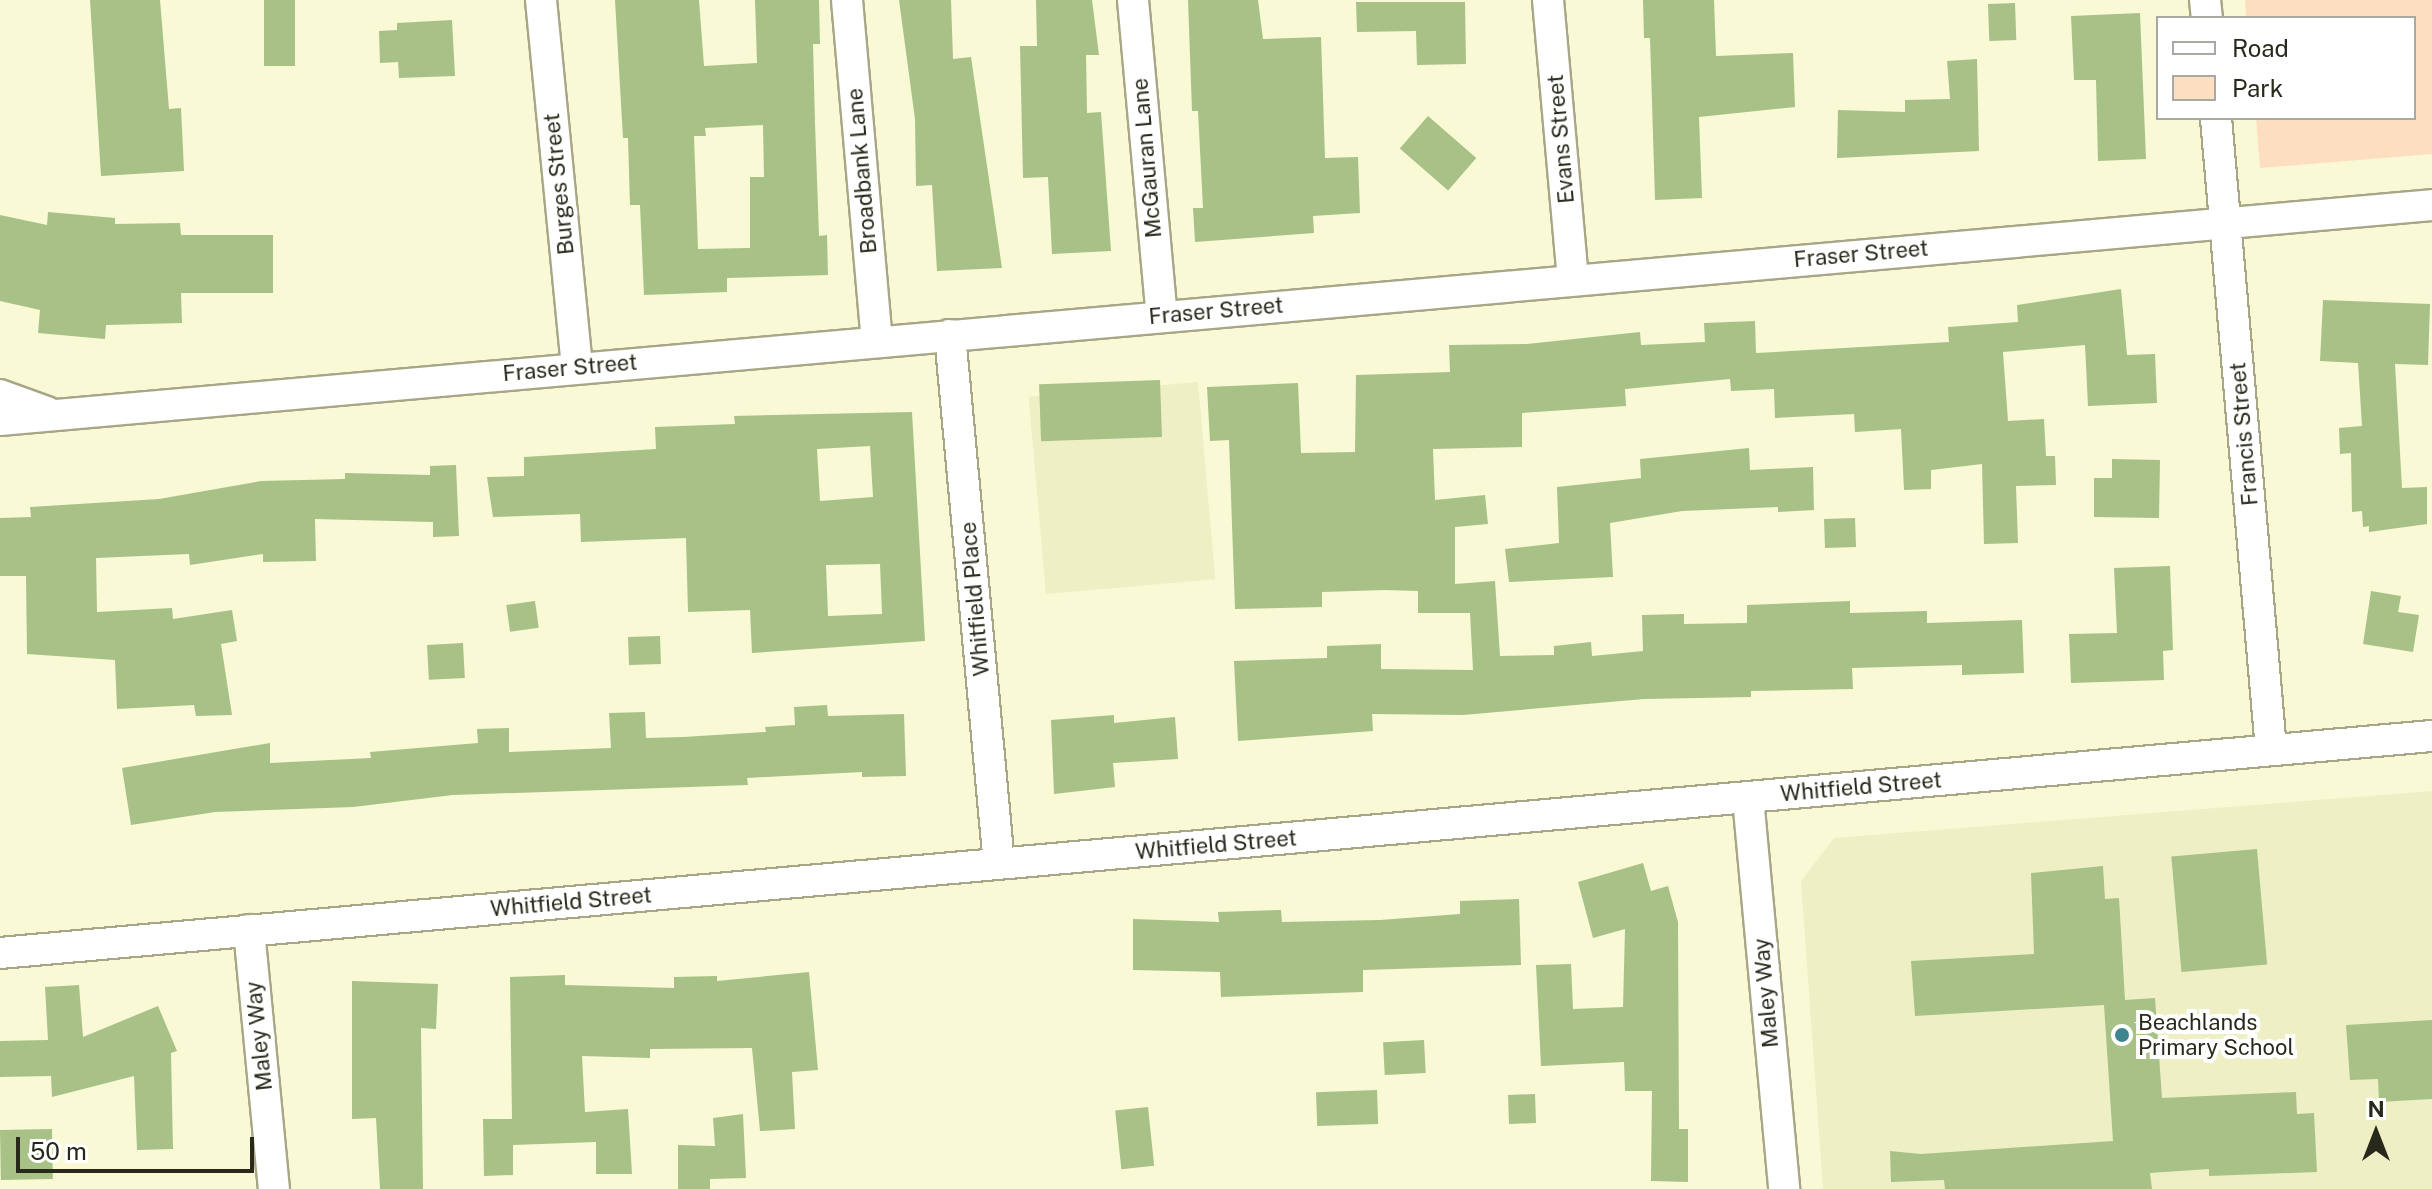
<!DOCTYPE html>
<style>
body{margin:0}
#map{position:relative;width:2432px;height:1189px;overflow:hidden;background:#f9f9d6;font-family:"Public Sans",sans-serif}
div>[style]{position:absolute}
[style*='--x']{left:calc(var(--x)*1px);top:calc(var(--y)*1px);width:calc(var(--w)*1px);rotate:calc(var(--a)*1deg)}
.built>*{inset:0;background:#efefc5;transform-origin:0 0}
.green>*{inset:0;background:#fddec0}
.building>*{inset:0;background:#a7c187;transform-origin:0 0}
.roads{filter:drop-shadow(2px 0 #a7a686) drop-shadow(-2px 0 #a7a686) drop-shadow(0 2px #a7a686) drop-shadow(0 -2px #a7a686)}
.street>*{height:30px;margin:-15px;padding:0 15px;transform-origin:15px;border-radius:15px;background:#fff}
.dots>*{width:22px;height:22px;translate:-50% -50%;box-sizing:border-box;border:4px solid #fff;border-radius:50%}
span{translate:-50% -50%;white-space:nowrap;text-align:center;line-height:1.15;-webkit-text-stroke:8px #fff;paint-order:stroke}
.street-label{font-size:22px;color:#28281b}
.poi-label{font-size:22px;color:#28281b}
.left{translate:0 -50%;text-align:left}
.legend{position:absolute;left:2156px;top:16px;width:260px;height:104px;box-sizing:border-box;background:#fff;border:2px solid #a9a9a4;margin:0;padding:10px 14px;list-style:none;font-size:24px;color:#28281b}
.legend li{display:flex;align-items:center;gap:16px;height:40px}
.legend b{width:40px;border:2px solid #a9a9a4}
.north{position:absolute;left:2336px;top:1093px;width:80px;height:80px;-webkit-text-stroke:6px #fff;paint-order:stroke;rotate:0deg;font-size:22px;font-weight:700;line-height:32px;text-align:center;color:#28281b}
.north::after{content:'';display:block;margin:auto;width:28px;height:36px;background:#28281b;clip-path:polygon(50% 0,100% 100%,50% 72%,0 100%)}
.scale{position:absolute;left:16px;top:1137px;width:238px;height:36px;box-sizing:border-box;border:4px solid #28281b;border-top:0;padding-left:10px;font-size:24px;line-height:28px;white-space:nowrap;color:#28281b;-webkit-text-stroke:6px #fff;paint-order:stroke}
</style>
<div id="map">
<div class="built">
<i style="left:1198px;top:382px;width:198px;height:170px;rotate:85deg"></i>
<i style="clip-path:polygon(2432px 791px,2432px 1189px,1823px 1189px,1801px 881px,1834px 838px)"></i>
</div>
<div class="green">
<i style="clip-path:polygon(2245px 0,2432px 0,2432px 154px,2260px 168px,2256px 118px,2414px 118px,2414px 18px,2246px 18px)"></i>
</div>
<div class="building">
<i style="clip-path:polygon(90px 0,160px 0,169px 109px,181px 108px,184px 171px,101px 176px)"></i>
<i style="left:264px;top:0;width:31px;height:66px"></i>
<i style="clip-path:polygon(evenodd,615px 0,699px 0,704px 66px,757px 63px,755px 0,819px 0,820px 44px,813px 44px,815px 123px,819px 236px,827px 235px,828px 275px,727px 278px,727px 292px,644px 295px,640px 205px,630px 205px,628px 138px,623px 138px,615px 0,763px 125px,764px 177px,750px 177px,750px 248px,698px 249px,694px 136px,706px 136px,705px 128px,763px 125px)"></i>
<i style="clip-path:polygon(899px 0,951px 0,953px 59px,971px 57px,1002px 268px,937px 271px,932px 185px,916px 186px,915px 119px)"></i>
<i style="clip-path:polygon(1036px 0,1092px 0,1099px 55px,1086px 55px,1087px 113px,1101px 112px,1111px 251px,1052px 254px,1048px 177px,1023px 178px,1020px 46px,1037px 46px)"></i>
<i style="clip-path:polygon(1188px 0,1258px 0,1263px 39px,1321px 37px,1325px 158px,1358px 157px,1360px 213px,1313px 216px,1314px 233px,1195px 242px,1193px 208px,1203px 208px,1198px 111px,1192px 111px)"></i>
<i style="clip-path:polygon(1643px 0,1714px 0,1716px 56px,1793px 53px,1795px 107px,1699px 117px,1702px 198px,1655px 200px,1650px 38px,1644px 38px)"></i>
<i style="clip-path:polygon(1356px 2px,1465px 2px,1466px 64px,1417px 65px,1416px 31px,1357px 32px)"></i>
<i style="left:2015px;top:3px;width:37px;height:27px;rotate:88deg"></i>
<i style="clip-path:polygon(2140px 13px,2146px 159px,2098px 161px,2096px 80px,2074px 80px,2071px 16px)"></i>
<i style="clip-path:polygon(452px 20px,455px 76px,399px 78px,398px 62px,380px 63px,379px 31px,397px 30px,397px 23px)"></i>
<i style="clip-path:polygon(1977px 59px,1979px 151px,1837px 158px,1838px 110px,1905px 112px,1905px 100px,1950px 99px,1947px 61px)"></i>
<i style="left:1428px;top:116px;width:64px;height:43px;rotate:41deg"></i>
<i style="clip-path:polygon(48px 212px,115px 218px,115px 224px,180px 223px,181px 235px,273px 235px,273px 293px,181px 293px,182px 323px,106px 325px,105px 339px,38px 333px,40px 310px,0 301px,0 215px,47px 225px)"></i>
<i style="clip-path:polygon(2121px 289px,2127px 355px,2155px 354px,2157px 403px,2088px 406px,2085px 345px,2003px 352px,2008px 421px,2044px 419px,2046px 456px,2055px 456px,2056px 485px,2016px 486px,2018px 543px,1984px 544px,1982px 464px,1931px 470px,1931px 489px,1904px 490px,1901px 429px,1855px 432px,1854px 414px,1775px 418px,1774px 389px,1731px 391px,1730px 379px,1625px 389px,1626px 406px,1522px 413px,1522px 447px,1433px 449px,1435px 500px,1485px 495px,1488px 524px,1455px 527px,1455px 584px,1495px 581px,1500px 656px,1554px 655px,1554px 646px,1591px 642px,1592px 656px,1643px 651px,1642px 615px,1684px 614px,1684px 624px,1747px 623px,1747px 605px,1850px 601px,1850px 613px,1927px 611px,1927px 623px,2022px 620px,2024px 673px,1962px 675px,1962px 665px,1852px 668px,1853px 689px,1751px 691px,1751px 697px,1644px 699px,1463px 715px,1372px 714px,1373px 731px,1238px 741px,1234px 661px,1327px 658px,1327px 646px,1381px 644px,1381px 669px,1473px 670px,1470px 613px,1418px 613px,1418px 591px,1385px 590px,1322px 592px,1322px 607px,1235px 609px,1229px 440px,1210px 441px,1207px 387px,1298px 383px,1301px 453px,1355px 452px,1356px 375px,1450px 372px,1449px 345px,1527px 344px,1640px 332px,1641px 345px,1705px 342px,1704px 323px,1755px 321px,1756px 353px,1949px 342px,1948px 327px,2018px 322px,2017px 305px)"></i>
<i style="clip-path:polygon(2323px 300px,2430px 304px,2428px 365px,2395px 364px,2402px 488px,2427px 487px,2427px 524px,2369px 532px,2369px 526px,2363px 527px,2362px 511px,2352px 512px,2351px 453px,2340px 454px,2339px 428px,2362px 426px,2358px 363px,2320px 361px)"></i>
<i style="left:1160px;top:380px;width:57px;height:121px;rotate:88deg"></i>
<i style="clip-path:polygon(evenodd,912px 412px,925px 641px,752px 653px,750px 610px,688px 612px,686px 538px,581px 542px,580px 514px,493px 517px,487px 477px,524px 476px,524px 457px,656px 449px,655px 427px,735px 424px,734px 416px,912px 412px,870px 446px,873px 497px,820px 501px,817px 449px,870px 446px,912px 412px,880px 564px,882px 614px,828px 616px,826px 565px,880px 564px)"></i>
<i style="clip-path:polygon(1749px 448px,1750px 470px,1813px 467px,1814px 510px,1778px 512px,1778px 507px,1682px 511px,1610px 523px,1613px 577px,1509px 582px,1505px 549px,1559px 543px,1557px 487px,1641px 478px,1640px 459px)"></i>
<i style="clip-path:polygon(2112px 459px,2160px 460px,2159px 518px,2094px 517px,2094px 478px,2112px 478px)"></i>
<i style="clip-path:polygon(456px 465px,459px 536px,433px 537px,433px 522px,315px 519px,316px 561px,263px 562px,263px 554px,190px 565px,189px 554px,96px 558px,97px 612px,172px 608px,173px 619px,232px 610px,237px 641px,221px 644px,232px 715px,196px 716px,194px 705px,117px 709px,115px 660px,27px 654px,26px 576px,0 576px,0 518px,31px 517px,30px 507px,159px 499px,261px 481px,345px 479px,345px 473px,430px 475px,430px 466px)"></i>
<i style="left:1855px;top:518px;width:29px;height:31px;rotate:88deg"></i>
<i style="clip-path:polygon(2170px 566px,2173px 650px,2163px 651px,2164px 680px,2071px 683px,2069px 634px,2117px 633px,2114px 568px)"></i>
<i style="clip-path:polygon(2371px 591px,2401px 596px,2398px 612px,2419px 615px,2413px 652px,2363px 644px)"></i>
<i style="left:535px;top:601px;width:27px;height:29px;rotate:82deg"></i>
<i style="left:660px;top:636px;width:28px;height:32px;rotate:88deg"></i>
<i style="left:463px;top:643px;width:35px;height:36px;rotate:87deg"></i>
<i style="clip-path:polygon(827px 705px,828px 716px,904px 714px,906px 776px,862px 777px,862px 772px,747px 778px,748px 785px,453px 795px,353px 807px,215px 812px,131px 825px,122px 768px,270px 743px,270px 763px,371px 758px,370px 752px,478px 743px,477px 729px,509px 728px,509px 752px,611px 748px,609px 713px,645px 712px,646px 738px,683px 737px,766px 732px,765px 727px,795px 725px,794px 707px)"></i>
<i style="clip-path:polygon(1114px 715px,1114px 723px,1175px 717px,1178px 759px,1113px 763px,1115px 787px,1054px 794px,1051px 720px)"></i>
<i style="left:2257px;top:849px;width:116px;height:86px;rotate:85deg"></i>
<i style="clip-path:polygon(1643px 863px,1651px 891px,1668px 886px,1678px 922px,1679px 1129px,1688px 1129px,1688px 1182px,1651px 1181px,1652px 1091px,1625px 1091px,1624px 1062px,1541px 1066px,1536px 965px,1571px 964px,1573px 1009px,1623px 1007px,1625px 929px,1593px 938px,1578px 882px)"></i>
<i style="clip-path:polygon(2103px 866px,2105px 899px,2119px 898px,2125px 1000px,2155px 998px,2162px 1098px,2296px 1092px,2297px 1114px,2314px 1113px,2317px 1172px,2209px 1176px,2209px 1169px,2150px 1173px,2152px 1189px,1945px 1189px,1944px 1180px,1891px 1182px,1890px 1151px,1921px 1154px,2113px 1141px,2104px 1005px,1915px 1016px,1911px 961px,2034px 954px,2031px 873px)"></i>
<i style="clip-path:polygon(1519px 899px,1521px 965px,1363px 970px,1363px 992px,1221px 997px,1220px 972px,1133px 970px,1133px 919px,1219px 922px,1218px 912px,1281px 910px,1282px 922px,1380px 920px,1460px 914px,1460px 901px)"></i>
<i style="clip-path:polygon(809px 972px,818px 1070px,792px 1072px,795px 1129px,760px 1131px,752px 1048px,650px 1049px,650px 1058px,582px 1056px,585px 1112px,628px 1109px,632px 1174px,596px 1174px,596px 1142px,513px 1145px,513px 1175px,484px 1176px,483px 1119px,512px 1119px,510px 977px,565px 975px,565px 985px,674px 988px,674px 977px,717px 976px,717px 981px)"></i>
<i style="clip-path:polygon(352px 981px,438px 984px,436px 1029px,421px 1028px,423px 1189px,380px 1189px,376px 1118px,352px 1119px)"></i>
<i style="clip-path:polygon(79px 985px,83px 1037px,158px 1006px,177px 1051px,171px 1053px,173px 1149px,137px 1150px,134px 1076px,52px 1097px,51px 1076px,0 1077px,0 1041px,48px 1040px,45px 987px)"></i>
<i style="clip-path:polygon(2432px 1020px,2432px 1099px,2379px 1102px,2378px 1079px,2350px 1080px,2346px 1025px)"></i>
<i style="left:1424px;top:1040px;width:33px;height:41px;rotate:87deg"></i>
<i style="left:1377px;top:1090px;width:34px;height:61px;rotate:88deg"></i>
<i style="left:1535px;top:1094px;width:29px;height:27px;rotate:88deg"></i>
<i style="left:1148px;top:1107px;width:59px;height:33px;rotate:84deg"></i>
<i style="clip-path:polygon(743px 1114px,746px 1178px,710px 1179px,710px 1189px,678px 1189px,678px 1145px,715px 1146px,713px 1118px)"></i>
<i style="left:52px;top:1129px;width:50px;height:52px;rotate:89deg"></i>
</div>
<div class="roads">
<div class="street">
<i style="--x:541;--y:0;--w:369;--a:84.4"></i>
<i style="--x:847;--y:0;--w:342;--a:85"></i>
<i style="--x:1133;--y:0;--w:317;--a:84.8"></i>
<i style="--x:1548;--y:0;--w:280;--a:84.9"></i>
<i style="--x:2205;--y:0;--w:18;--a:84"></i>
<i style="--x:2216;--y:118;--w:633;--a:85.02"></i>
<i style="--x:950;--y:335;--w:531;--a:84.71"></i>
<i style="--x:0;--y:395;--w:50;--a:19.9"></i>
<i style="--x:0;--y:420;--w:2441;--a:-5.05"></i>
<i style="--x:1748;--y:798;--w:393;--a:84.7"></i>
<i style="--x:249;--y:930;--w:260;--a:84.5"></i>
<i style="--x:0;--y:953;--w:2442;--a:-5.1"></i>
</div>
</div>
<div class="dots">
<i style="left:2122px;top:1035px;background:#3f8590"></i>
</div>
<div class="street-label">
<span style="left:1561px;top:139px;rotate:-95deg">Evans Street</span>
<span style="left:1147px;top:158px;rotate:-95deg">McGauran Lane</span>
<span style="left:862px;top:171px;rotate:-95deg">Broadbank Lane</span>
<span style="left:559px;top:184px;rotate:-96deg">Burges Street</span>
<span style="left:1861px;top:254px;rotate:-5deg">Fraser Street</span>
<span style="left:1216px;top:311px;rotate:-5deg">Fraser Street</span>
<span style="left:570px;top:368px;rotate:-5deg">Fraser Street</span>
<span style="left:2244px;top:434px;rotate:-95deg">Francis Street</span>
<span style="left:975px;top:599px;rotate:-95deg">Whitfield Place</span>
<span style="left:1861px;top:787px;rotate:-5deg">Whitfield Street</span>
<span style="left:1216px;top:845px;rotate:-5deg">Whitfield Street</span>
<span style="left:571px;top:902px;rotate:-5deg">Whitfield Street</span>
<span style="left:1766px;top:993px;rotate:-95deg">Maley Way</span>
<span style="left:259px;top:1036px;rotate:-96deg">Maley Way</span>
</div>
<div class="poi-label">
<span class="left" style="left:2138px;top:1035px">Beachlands<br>Primary School</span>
</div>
<ul class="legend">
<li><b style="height:10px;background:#fff"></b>Road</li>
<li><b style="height:22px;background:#fddec0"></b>Park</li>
</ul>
<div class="north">N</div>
<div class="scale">50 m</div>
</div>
